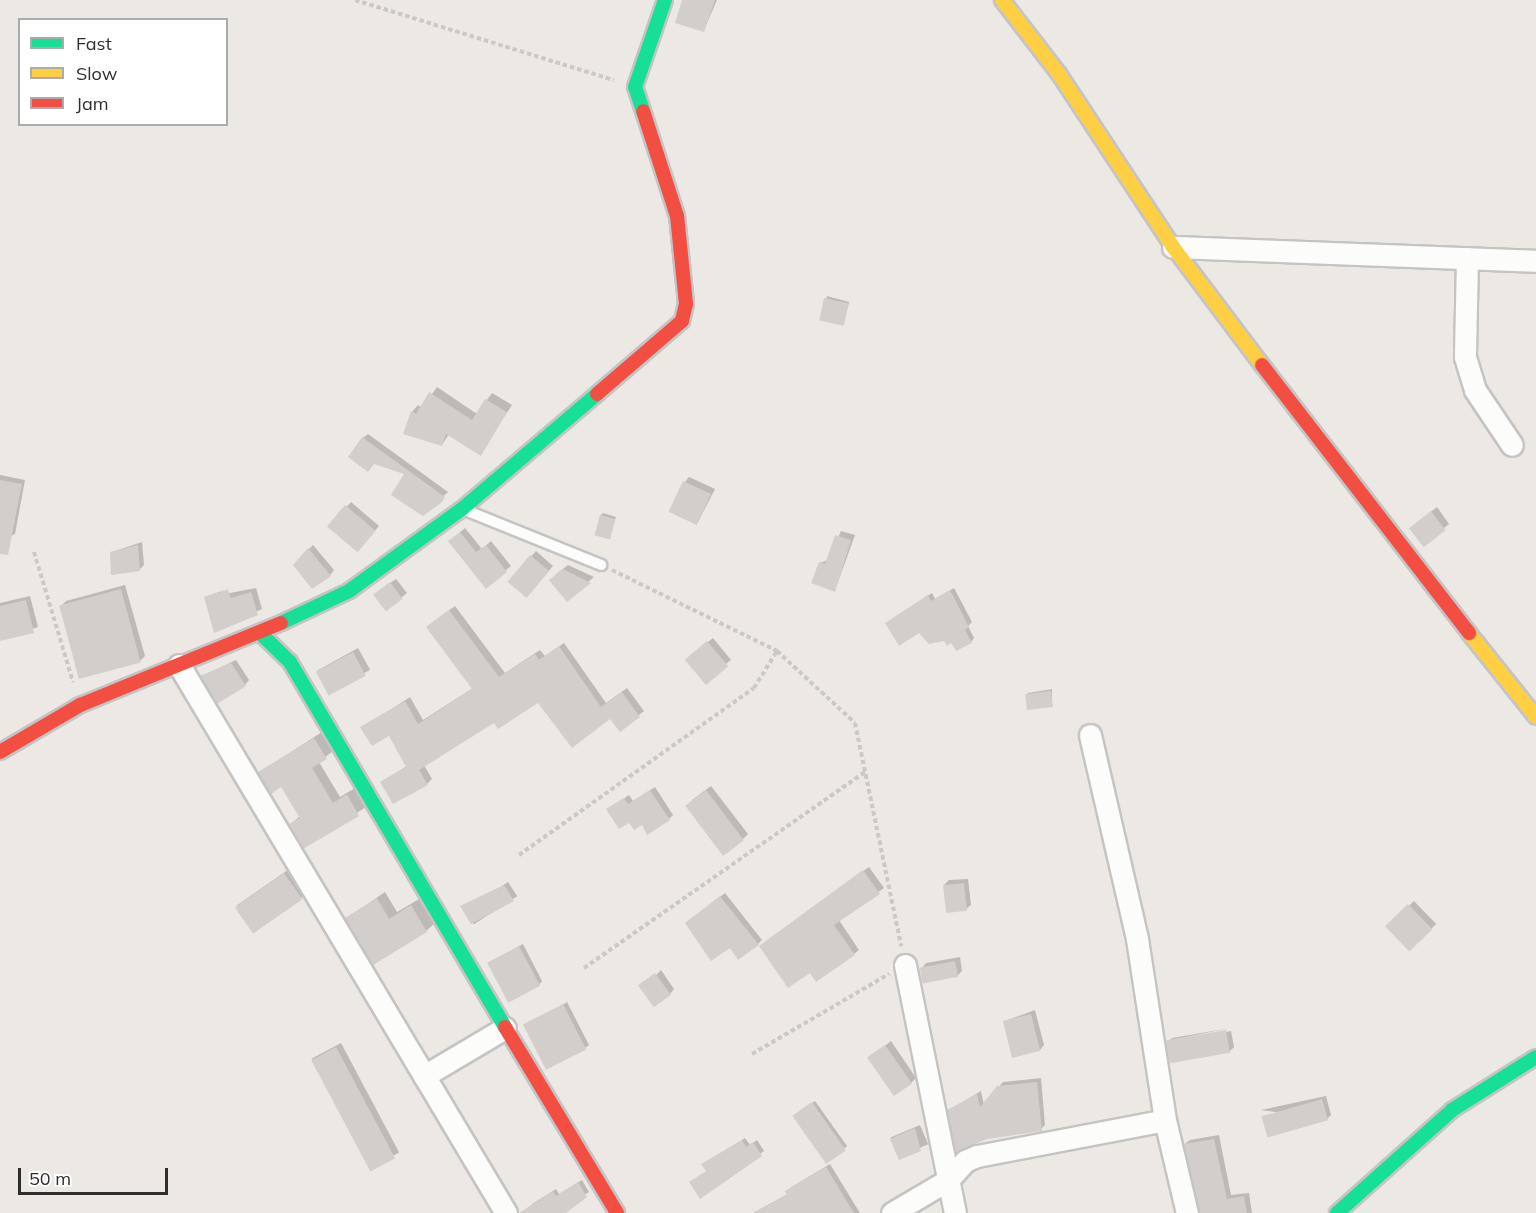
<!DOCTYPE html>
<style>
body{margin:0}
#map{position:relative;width:1536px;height:1213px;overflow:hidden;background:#ece8e4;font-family:Mulish,sans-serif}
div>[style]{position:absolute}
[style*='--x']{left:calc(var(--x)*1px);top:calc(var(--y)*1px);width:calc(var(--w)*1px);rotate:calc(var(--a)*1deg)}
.shadow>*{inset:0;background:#0003;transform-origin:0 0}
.building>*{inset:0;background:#d1cecb;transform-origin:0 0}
.path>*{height:4px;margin-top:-2px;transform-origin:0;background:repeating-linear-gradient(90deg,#c9c9c8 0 4.5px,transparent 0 7.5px)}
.roads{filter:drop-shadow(2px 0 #c5c4c5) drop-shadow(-2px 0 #c5c4c5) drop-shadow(0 2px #c5c4c5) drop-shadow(0 -2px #c5c4c5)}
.lane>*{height:10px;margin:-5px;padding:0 5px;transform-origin:5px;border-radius:5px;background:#fcfcfb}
.street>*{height:21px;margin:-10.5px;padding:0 10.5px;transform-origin:10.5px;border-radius:10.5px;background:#fcfcfb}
.fast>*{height:14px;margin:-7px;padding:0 7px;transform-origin:7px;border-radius:7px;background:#16e098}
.slow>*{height:14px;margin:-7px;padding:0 7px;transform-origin:7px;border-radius:7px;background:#ffcf43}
.jam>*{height:14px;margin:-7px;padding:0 7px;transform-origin:7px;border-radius:7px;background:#f24e42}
span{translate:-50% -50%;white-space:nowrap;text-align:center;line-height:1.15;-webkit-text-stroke:4.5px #fff;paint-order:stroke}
.legend{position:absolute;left:18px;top:18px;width:210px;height:108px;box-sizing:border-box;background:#fff;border:2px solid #ababab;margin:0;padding:8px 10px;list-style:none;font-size:18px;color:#2e2e2e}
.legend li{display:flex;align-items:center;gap:12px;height:30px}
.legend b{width:30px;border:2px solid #ababab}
.scale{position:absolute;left:18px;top:1168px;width:150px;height:27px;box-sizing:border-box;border:3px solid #2e2e2e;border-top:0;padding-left:8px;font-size:18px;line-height:21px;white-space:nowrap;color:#2e2e2e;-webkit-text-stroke:4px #fff;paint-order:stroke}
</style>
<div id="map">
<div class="shadow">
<i style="clip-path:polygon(682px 0,717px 0,704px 30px)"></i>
<i style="left:827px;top:296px;width:23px;height:24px;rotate:15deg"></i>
<i style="clip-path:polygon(437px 387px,477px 414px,492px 393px,512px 405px,480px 454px,449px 434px,442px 445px,405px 433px,412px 412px,418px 405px,422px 408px)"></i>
<i style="clip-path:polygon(368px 434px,448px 492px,423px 514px,406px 474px,363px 438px)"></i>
<i style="clip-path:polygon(0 475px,25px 480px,15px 534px,0 541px)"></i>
<i style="clip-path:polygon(689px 477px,715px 489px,698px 522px,685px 482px)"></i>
<i style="clip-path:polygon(351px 502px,379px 526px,362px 546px,329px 526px)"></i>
<i style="clip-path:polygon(1437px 507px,1449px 524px,1423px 545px,1415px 524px)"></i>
<i style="clip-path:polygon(603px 513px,616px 517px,608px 539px,601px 515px)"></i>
<i style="clip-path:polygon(465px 528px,482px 549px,491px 541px,511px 566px,486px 587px,450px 541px)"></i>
<i style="clip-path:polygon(841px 531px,855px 535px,835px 590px,820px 563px,828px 560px)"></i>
<i style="clip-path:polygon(142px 542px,144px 565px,139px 570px,112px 552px)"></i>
<i style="clip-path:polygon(313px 545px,334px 570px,330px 575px,294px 565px)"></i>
<i style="clip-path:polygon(536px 551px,553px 566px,531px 591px,509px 581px)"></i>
<i style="clip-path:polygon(568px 565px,594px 577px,567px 600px,555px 575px)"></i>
<i style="clip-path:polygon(396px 579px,407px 593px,386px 610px,380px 590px)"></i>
<i style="clip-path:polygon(125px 585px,145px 656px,140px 661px,61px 606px,66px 601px)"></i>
<i style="clip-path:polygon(233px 587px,209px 597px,256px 588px,262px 609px,215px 631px,205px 597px)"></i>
<i style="clip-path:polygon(954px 588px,972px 622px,968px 626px,974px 638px,971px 642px,952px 641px,887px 623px,932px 593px,935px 599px)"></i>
<i style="clip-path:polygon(30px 596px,38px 627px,0 640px,0 603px)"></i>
<i style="clip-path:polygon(455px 606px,505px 673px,540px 650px,545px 656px,564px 643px,606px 703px,627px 688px,644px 711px,620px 730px,610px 717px,538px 701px,494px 721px,424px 765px,432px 779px,427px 784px,381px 782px,407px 766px,390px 734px,362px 728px,410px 697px,423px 720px,473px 688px,433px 622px)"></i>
<i style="clip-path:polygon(713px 638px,731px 660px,726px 664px,691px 655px)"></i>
<i style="left:358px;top:648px;width:25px;height:47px;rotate:61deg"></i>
<i style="clip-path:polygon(236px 660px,249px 680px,245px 685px,202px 676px)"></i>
<i style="clip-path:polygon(1052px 689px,1052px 706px,1026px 695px,1028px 693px)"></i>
<i style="clip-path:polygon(322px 732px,333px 751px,319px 762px,340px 797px,355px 788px,366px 807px,304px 847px,291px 824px,300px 816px,282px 785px,260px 772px)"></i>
<i style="clip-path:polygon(711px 786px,748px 834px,743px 839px,692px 800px)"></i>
<i style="clip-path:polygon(655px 787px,673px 815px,669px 819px,642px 823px,608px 809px,629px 795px,633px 801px)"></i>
<i style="clip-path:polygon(292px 867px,308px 891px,301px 898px,236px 906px)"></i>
<i style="clip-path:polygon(869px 867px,884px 888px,839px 920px,859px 950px,854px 954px,810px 971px,766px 942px)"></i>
<i style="clip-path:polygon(968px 879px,971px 905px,966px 909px,944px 885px,949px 880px)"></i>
<i style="left:508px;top:882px;width:17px;height:52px;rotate:57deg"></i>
<i style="clip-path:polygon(385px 892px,397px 912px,419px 899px,434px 924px,426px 931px,347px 918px)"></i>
<i style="clip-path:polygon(725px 893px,762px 940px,758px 944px,730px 946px,691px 919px)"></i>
<i style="left:1414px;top:901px;width:32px;height:36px;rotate:46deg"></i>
<i style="clip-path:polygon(523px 944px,542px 981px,539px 985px,489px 962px)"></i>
<i style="clip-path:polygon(960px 957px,962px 971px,957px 976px,922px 968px,926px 963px)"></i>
<i style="clip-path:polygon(661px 970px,674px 989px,670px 994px,643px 989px)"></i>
<i style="clip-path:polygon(567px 1002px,589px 1045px,585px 1048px,531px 1026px)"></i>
<i style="clip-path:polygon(1035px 1010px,1044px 1045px,1040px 1050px,1005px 1021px)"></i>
<i style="clip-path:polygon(1230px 1028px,1171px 1040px,1171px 1043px,1231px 1031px,1234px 1047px,1229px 1052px,1167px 1043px,1172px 1038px)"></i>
<i style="clip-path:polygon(891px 1041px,916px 1078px,911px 1083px,869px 1058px)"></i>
<i style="left:341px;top:1043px;width:124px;height:33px;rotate:62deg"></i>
<i style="clip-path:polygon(1041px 1078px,1045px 1125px,1041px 1129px,949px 1110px,981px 1091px,984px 1105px,1003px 1082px)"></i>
<i style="clip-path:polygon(1326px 1096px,1331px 1115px,1327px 1119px,1261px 1110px)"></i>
<i style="clip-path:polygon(815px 1101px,847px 1146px,845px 1148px,797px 1114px)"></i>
<i style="left:920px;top:1125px;width:21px;height:32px;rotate:67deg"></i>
<i style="clip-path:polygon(1219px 1135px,1231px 1195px,1249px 1193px,1252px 1213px,1199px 1213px,1185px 1144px,1190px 1140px)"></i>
<i style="clip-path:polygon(745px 1138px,750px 1145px,757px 1140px,764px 1151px,701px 1197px,708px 1170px,703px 1164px)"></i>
<i style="clip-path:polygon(830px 1164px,860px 1213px,753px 1213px,788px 1194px,790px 1188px)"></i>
<i style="clip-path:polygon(582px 1180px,589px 1192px,556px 1213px,538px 1213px,532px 1204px,556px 1189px,559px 1194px)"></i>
</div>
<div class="building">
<i style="clip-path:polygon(682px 0,715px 0,704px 32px,675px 23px)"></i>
<i style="left:824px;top:298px;width:25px;height:23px;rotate:12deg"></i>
<i style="clip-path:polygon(429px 392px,472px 420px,485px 399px,507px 412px,481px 456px,446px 434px,442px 446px,403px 434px,411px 411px,416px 414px)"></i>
<i style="clip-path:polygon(362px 437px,445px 497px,441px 503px,423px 516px,391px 495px,404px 474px,374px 464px,368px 472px,348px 457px)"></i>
<i style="clip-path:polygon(0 480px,22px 484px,8px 555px,0 554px)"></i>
<i style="left:683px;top:481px;width:31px;height:34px;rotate:25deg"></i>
<i style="left:345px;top:505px;width:40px;height:28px;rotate:40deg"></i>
<i style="left:1431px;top:511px;width:24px;height:28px;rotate:52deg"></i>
<i style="left:600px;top:515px;width:16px;height:21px;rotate:15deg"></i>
<i style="clip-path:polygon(460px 532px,476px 552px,486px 545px,507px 572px,486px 589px,448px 541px)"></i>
<i style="clip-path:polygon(835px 535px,851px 540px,835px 592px,811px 583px,819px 562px,825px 564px)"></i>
<i style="clip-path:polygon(138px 545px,140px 571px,111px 575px,110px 552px)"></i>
<i style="clip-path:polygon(308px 548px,331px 576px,312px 589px,293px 565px)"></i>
<i style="left:530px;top:555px;width:25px;height:35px;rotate:40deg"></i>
<i style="clip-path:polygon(563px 569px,591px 583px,567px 602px,549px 580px)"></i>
<i style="left:390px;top:582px;width:21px;height:21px;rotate:53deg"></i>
<i style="left:121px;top:589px;width:76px;height:64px;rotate:75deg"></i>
<i style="clip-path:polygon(228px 590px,231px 598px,251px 592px,258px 615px,214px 633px,204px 597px)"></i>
<i style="clip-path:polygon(950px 590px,969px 627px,965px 630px,972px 643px,956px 651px,951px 643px,947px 646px,944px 641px,929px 644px,919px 633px,899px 646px,885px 623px,928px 595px,931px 601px)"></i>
<i style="clip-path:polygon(26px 600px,34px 633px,0 641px,0 606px)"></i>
<i style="clip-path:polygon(449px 610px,499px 677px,535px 654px,539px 660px,559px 646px,601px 707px,622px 692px,640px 717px,620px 732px,610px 719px,572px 748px,538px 703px,498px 729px,494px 723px,419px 770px,428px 785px,393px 804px,380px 782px,406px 767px,389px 736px,372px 746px,360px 727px,405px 701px,418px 724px,472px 689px,426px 627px)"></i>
<i style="left:707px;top:641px;width:33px;height:29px;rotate:50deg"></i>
<i style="left:353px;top:652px;width:27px;height:42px;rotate:62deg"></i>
<i style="clip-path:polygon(231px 663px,246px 686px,217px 704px,200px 676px)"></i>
<i style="left:1051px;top:691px;width:16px;height:26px;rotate:83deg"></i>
<i style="clip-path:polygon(314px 738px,327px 759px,312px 768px,333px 803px,347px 794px,359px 816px,303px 849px,289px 824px,300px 818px,281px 787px,271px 794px,258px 772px)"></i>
<i style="clip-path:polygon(650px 790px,670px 820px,647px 835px,642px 825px,634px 830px,629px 823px,619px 829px,606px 809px,624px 798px,628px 804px)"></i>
<i style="left:706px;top:790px;width:63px;height:26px;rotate:53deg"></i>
<i style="clip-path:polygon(863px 870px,880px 894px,834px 925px,855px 955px,816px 982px,810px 973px,788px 988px,759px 946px)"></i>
<i style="left:284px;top:873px;width:32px;height:60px;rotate:55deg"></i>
<i style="left:964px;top:883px;width:28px;height:21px;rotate:84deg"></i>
<i style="clip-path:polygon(504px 885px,514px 901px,471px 924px,460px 906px)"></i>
<i style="clip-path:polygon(720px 896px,759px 945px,738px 960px,730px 948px,711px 961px,685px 923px)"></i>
<i style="clip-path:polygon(377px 898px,389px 919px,411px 905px,427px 932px,373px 965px,345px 918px)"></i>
<i style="left:1408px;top:904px;width:35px;height:32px;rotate:46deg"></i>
<i style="left:519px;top:946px;width:45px;height:36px;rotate:62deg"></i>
<i style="left:955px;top:961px;width:16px;height:36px;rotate:79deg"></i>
<i style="left:655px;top:973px;width:27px;height:21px;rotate:54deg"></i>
<i style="left:563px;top:1004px;width:51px;height:45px;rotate:63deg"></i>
<i style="left:1031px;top:1014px;width:38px;height:29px;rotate:76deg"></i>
<i style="left:1226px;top:1030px;width:23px;height:61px;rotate:80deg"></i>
<i style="left:885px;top:1045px;width:47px;height:22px;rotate:55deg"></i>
<i style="left:336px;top:1047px;width:126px;height:28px;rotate:62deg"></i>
<i style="clip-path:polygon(1037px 1082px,1042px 1131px,987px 1139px,956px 1152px,947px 1110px,977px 1094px,980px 1107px,997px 1086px)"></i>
<i style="left:1322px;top:1099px;width:22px;height:63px;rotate:74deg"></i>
<i style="left:812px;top:1102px;width:59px;height:24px;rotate:55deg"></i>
<i style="clip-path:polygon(915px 1128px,921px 1151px,899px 1160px,890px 1139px)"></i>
<i style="clip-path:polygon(1214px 1139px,1227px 1199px,1244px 1196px,1247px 1213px,1199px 1213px,1184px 1144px)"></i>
<i style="clip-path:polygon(742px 1140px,746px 1147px,753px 1142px,762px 1156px,700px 1199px,689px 1182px,706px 1171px,701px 1164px)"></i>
<i style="clip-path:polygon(826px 1167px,854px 1213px,753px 1213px,787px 1195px,785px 1191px)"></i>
<i style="clip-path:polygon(578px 1182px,587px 1197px,566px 1213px,519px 1213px,553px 1191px,556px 1196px)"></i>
</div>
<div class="path">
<i style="--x:355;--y:0;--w:271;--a:17.2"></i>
<i style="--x:34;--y:552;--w:136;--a:73.3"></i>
<i style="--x:612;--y:570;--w:184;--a:26.1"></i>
<i style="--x:777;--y:651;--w:106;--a:42.7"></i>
<i style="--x:855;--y:723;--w:228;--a:78.3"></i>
<i style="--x:519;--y:855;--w:288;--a:-35.4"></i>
<i style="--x:754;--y:688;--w:44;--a:-58.1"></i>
<i style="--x:584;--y:968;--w:343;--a:-34.9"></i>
<i style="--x:752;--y:1054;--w:159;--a:-30.3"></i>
</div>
<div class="roads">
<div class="lane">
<i style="--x:465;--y:510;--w:147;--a:22"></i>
</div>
<div class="street">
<i style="--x:1173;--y:247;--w:363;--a:2.2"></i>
<i style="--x:1467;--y:258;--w:99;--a:91.2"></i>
<i style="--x:1465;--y:357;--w:34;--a:73"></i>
<i style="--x:1475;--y:390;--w:66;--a:56.1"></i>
<i style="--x:179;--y:665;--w:638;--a:59.17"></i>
<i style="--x:1090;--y:735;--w:209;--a:77"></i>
<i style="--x:1137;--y:939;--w:183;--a:81.2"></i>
<i style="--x:1165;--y:1120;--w:96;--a:76.7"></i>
<i style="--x:905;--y:965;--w:253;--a:78.6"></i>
<i style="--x:424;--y:1076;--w:94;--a:-30.7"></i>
<i style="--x:892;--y:1213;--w:65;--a:-30.5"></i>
<i style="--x:948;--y:1180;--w:25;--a:-48"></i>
<i style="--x:965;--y:1161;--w:13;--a:-23"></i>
<i style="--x:977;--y:1156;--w:191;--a:-10.8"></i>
</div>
<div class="fast">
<i style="--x:643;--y:111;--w:25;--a:-108"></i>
<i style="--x:635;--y:87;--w:92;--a:-71"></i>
<i style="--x:281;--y:623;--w:75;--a:-25.2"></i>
<i style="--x:349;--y:591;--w:140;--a:-36"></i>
<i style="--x:462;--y:509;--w:177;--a:-40.4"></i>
<i style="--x:260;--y:633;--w:42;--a:44"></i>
<i style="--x:290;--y:662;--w:424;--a:59.5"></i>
<i style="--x:1337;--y:1213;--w:154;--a:-41.8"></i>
<i style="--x:1452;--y:1110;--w:99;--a:-32.2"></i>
</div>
<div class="slow">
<i style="--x:1002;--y:0;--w:93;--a:52.4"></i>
<i style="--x:1059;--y:74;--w:207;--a:56.6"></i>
<i style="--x:1173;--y:247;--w:148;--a:53"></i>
<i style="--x:1469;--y:633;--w:107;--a:51.4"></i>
</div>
<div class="jam">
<i style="--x:1262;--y:365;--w:339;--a:52.3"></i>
<i style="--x:597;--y:394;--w:112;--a:-40.7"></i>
<i style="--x:682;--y:321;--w:17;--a:-77"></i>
<i style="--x:686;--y:304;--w:88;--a:-95.8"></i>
<i style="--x:677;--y:216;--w:110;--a:-107.9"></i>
<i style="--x:0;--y:752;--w:93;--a:-30.4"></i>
<i style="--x:80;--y:705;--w:217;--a:-22.2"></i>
<i style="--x:505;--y:1027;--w:217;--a:58.9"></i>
</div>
</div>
<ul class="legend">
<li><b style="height:8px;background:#16e098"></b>Fast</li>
<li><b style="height:8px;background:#ffcf43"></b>Slow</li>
<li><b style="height:8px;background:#f24e42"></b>Jam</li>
</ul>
<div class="scale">50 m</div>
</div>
